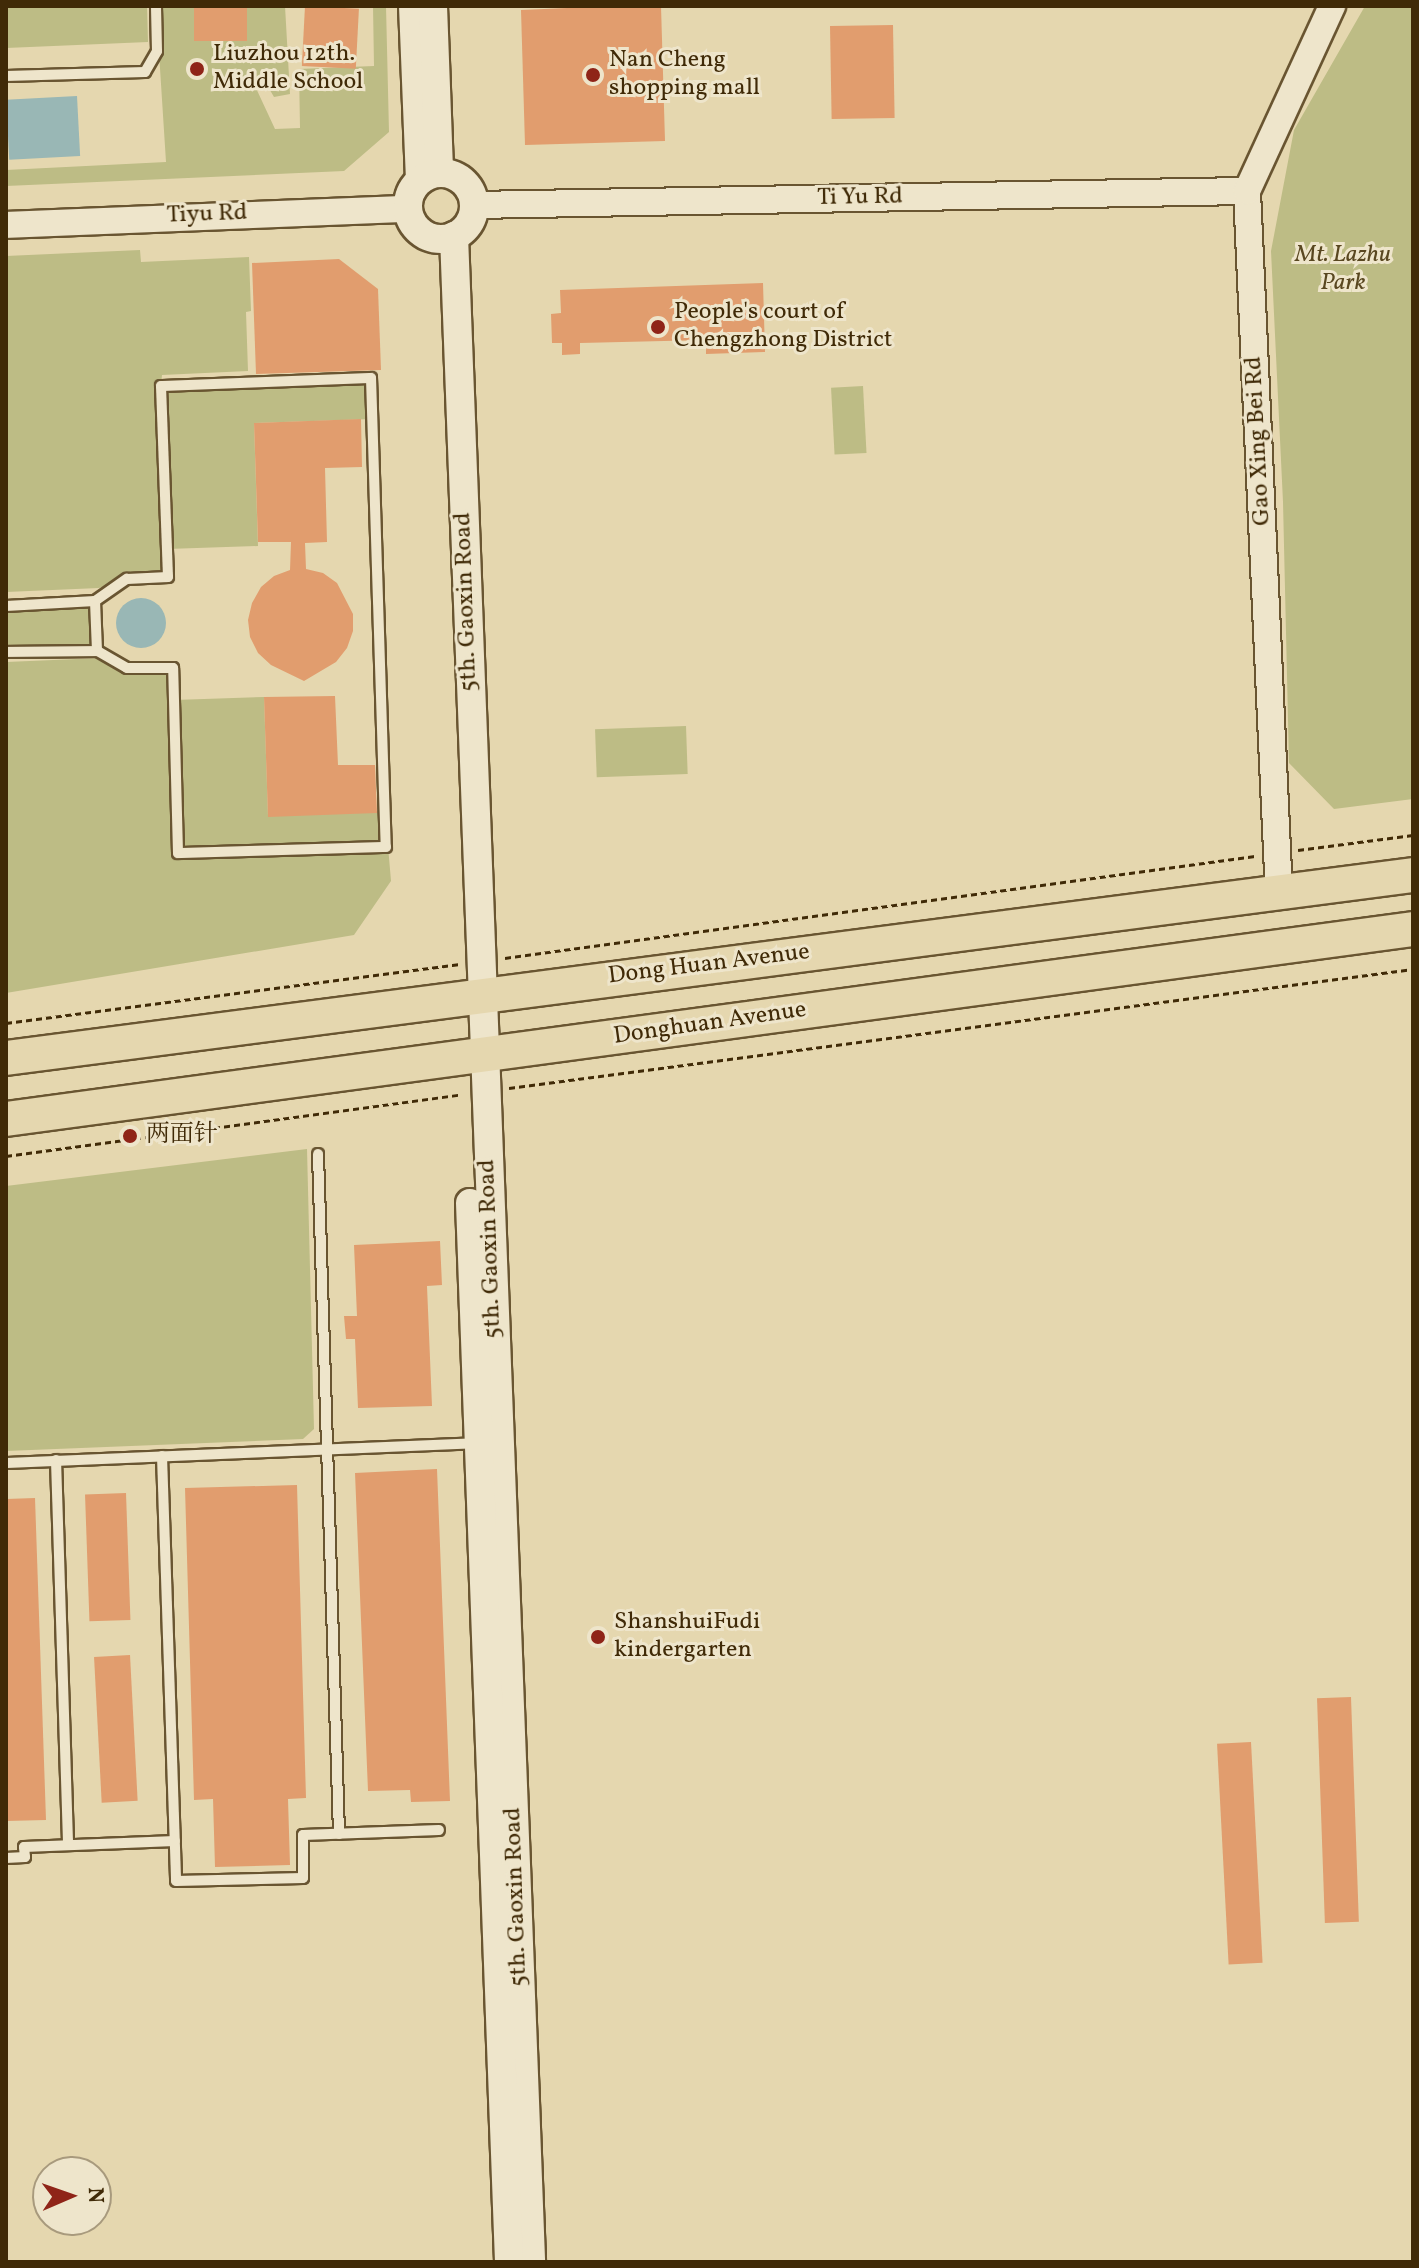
<!DOCTYPE html>
<meta charset="utf-8">
<style>
body{margin:0}
#map{position:relative;width:1419px;height:2268px;overflow:hidden;background:#e5d7af;font-family:Vollkorn,"Noto Serif SC",serif}
div>[style]{position:absolute}
[style*='--x']{left:calc(var(--x)*1px);top:calc(var(--y)*1px);width:calc(var(--w)*1px);rotate:calc(var(--a)*1deg)}
.green>*{inset:0;background:#bdbc85;transform-origin:0 0}
.water>*{inset:0;background:#99b7b5;transform-origin:0 0}
.round{border-radius:50%}
.building>*{inset:0;background:#e19d6e;transform-origin:0 0}
.path>*{height:3px;margin-top:-1.5px;transform-origin:0;background:repeating-linear-gradient(90deg,#402a07 0 6px,transparent 0 10px)}
.roads{filter:drop-shadow(2px 0 #695531) drop-shadow(-2px 0 #695531) drop-shadow(0 2px #695531) drop-shadow(0 -2px #695531)}
.service>*{height:10px;margin:-5px;padding:0 5px;transform-origin:5px;border-radius:5px;background:#eee5cb}
.tertiary>*{height:26px;margin:-13px;padding:0 13px;transform-origin:13px;border-radius:13px;background:#eee5cb}
.secondary>*{height:28px;margin:-14px;padding:0 14px;transform-origin:14px;border-radius:14px;background:#eee5cb}
.secondary>.ring{margin:-14px;padding:0;box-sizing:content-box;background:none;border:28px solid #eee5cb;border-radius:50%}
.trunk>*{height:34px;margin:-17px;padding:0 17px;transform-origin:17px;border-radius:17px;background:#e5d7af}
.dots>*{width:22px;height:22px;translate:-50% -50%;box-sizing:border-box;border:4px solid #eee5cb;border-radius:50%}
span{translate:-50% -50%;white-space:nowrap;text-align:center;line-height:1.15;-webkit-text-stroke:6px #eee5cb;paint-order:stroke}
.poi-label{font-size:24px;color:#402a07}
.left{translate:0 -50%;text-align:left}
.street-label{font-size:24px;color:#402a07}
.park-label{font-size:24px;color:#594720;font-style:italic}
.frame{position:absolute;inset:0;border:8px solid #402a07;pointer-events:none}
.north{position:absolute;left:32px;top:2156px;width:80px;height:80px;box-sizing:border-box;background:#eee5cb;border:2px solid #a89a7d;border-radius:50%;rotate:88deg;font-size:22px;font-weight:700;line-height:32px;text-align:center;color:#402a07}
.north::after{content:'';display:block;margin:auto;width:28px;height:36px;background:#8f2418;clip-path:polygon(50% 0,100% 100%,50% 72%,0 100%)}
</style>
<div id="map">
<div class="green">
<i style="clip-path:polygon(6px 6px,147px 6px,148px 42px,6px 48px)"></i>
<i style="clip-path:polygon(156px 6px,204px 6px,194px 7px,195px 41px,247px 39px,247px 6px,285px 6px,290px 94px,274px 97px,267px 85px,255px 86px,275px 129px,300px 128px,299px 69px,374px 66px,373px 6px,386px 6px,389px 132px,344px 171px,6px 186px,6px 170px,166px 162px)"></i>
<i style="clip-path:polygon(1365px 6px,1413px 6px,1413px 799px,1334px 809px,1289px 763px,1283px 502px,1271px 251px,1294px 130px)"></i>
<i style="clip-path:polygon(140px 250px,141px 262px,249px 257px,251px 311px,246px 312px,248px 371px,162px 375px,161px 385px,371px 378px,372px 419px,254px 423px,258px 546px,167px 549px,168px 577px,127px 579px,99px 588px,6px 592px,6px 256px)"></i>
<i style="left:863px;top:386px;width:67px;height:32px;rotate:87deg"></i>
<i style="clip-path:polygon(95px 601px,97px 651px,6px 648px,6px 611px)"></i>
<i style="clip-path:polygon(101px 658px,127px 668px,173px 668px,174px 700px,264px 697px,268px 816px,385px 811px,391px 881px,354px 935px,6px 993px,6px 662px)"></i>
<i style="left:686px;top:726px;width:48px;height:91px;rotate:88deg"></i>
<i style="clip-path:polygon(307px 1149px,314px 1429px,303px 1439px,6px 1451px,6px 1186px)"></i>
</div>
<div class="water">
<i style="left:77px;top:96px;width:60px;height:71px;rotate:87deg"></i>
<i class="round" style="left:116px;top:598px;width:50px;height:50px"></i>
</div>
<div class="building">
<i style="left:194px;top:6px;width:53px;height:35px"></i>
<i style="left:305px;top:6px;width:54px;height:60px;rotate:3deg"></i>
<i style="clip-path:polygon(613px 6px,661px 6px,665px 141px,525px 145px,521px 10px)"></i>
<i style="left:893px;top:25px;width:93px;height:63px;rotate:89deg"></i>
<i style="clip-path:polygon(339px 259px,378px 289px,381px 370px,256px 374px,252px 263px)"></i>
<i style="clip-path:polygon(763px 283px,765px 352px,706px 354px,706px 340px,580px 343px,580px 354px,562px 355px,562px 343px,552px 343px,551px 314px,561px 313px,560px 290px)"></i>
<i style="clip-path:polygon(361px 419px,362px 467px,325px 468px,327px 542px,305px 543px,306px 569px,323px 573px,337px 583px,353px 614px,353px 631px,347px 648px,336px 662px,304px 681px,271px 665px,258px 653px,250px 637px,248px 620px,252px 603px,261px 587px,274px 576px,290px 570px,291px 542px,258px 542px,254px 423px)"></i>
<i style="clip-path:polygon(335px 696px,338px 765px,375px 765px,377px 813px,268px 817px,264px 697px)"></i>
<i style="clip-path:polygon(440px 1241px,442px 1285px,427px 1286px,432px 1406px,358px 1408px,355px 1339px,346px 1339px,344px 1316px,357px 1316px,354px 1245px)"></i>
<i style="clip-path:polygon(437px 1469px,450px 1801px,411px 1802px,410px 1790px,368px 1791px,355px 1473px)"></i>
<i style="clip-path:polygon(297px 1485px,306px 1798px,288px 1799px,290px 1865px,215px 1867px,213px 1799px,194px 1800px,185px 1488px)"></i>
<i style="left:126px;top:1493px;width:127px;height:41px;rotate:88deg"></i>
<i style="clip-path:polygon(35px 1498px,46px 1820px,6px 1821px,6px 1499px)"></i>
<i style="left:130px;top:1655px;width:146px;height:36px;rotate:87deg"></i>
<i style="left:1351px;top:1697px;width:225px;height:34px;rotate:88deg"></i>
<i style="left:1251px;top:1742px;width:221px;height:34px;rotate:87deg"></i>
</div>
<div class="path">
<i style="--x:1298;--y:850;--w:116;--a:-7.4"></i>
<i style="--x:505;--y:958;--w:757;--a:-7.74"></i>
<i style="--x:6;--y:1023;--w:456;--a:-7.4"></i>
<i style="--x:509;--y:1088;--w:912;--a:-7.5"></i>
<i style="--x:6;--y:1156;--w:460;--a:-7.7"></i>
</div>
<div class="roads">
<div class="service">
<i style="--x:6;--y:76;--w:139;--a:-1.6"></i>
<i style="--x:145;--y:72;--w:24;--a:-60"></i>
<i style="--x:157;--y:51;--w:45;--a:-91.3"></i>
<i style="--x:95;--y:601;--w:39;--a:-35"></i>
<i style="--x:127;--y:579;--w:41;--a:-2.8"></i>
<i style="--x:168;--y:577;--w:191;--a:-92.1"></i>
<i style="--x:161;--y:386;--w:210;--a:-2.2"></i>
<i style="--x:371;--y:378;--w:469;--a:88.2"></i>
<i style="--x:386;--y:847;--w:208;--a:178.3"></i>
<i style="--x:178;--y:853;--w:185;--a:-91.5"></i>
<i style="--x:173;--y:668;--w:46;--a:180"></i>
<i style="--x:127;--y:668;--w:34;--a:-150"></i>
<i style="--x:6;--y:606;--w:89;--a:-3.2"></i>
<i style="--x:95;--y:601;--w:50;--a:87.7"></i>
<i style="--x:97;--y:651;--w:91;--a:179.4"></i>
<i style="--x:318;--y:1154;--w:680;--a:88.23"></i>
<i style="--x:162;--y:1456;--w:425;--a:88.1"></i>
<i style="--x:176;--y:1881;--w:127;--a:-1.4"></i>
<i style="--x:303;--y:1878;--w:43;--a:-90"></i>
<i style="--x:303;--y:1835;--w:136;--a:-2.1"></i>
<i style="--x:56;--y:1460;--w:385;--a:88.2"></i>
<i style="--x:6;--y:1463;--w:470;--a:-2.4"></i>
<i style="--x:6;--y:1858;--w:19;--a:-3"></i>
<i style="--x:25;--y:1857;--w:10;--a:-96"></i>
<i style="--x:24;--y:1847;--w:151;--a:-2.3"></i>
</div>
<div class="tertiary">
<i style="--x:474;--y:205;--w:773;--a:-1.04"></i>
<i style="--x:6;--y:225;--w:402;--a:-2.3"></i>
<i style="--x:1279;--y:894;--w:704;--a:-92.61"></i>
<i style="--x:1247;--y:191;--w:204;--a:-65.3"></i>
</div>
<div class="secondary">
<i style="--x:413;--y:6;--w:174;--a:87.7"></i>
<i style="--x:433;--y:6;--w:167;--a:87.9"></i>
<i class="ring" style="left:408px;top:173px;width:38px;height:38px"></i>
<i style="--x:454;--y:236;--w:2027;--a:87.82"></i>
<i style="--x:470;--y:1203;--w:1060;--a:87.89"></i>
</div>
<div class="trunk">
<i style="--x:6;--y:1058;--w:1419;--a:-7.41"></i>
<i style="--x:6;--y:1119;--w:1420;--a:-7.69"></i>
</div>
</div>
<div class="dots">
<i style="left:197px;top:69px;background:#8f2418"></i>
<i style="left:593px;top:75px;background:#8f2418"></i>
<i style="left:658px;top:327px;background:#8f2418"></i>
<i style="left:130px;top:1136px;background:#8f2418"></i>
<i style="left:598px;top:1637px;background:#8f2418"></i>
</div>
<div class="poi-label">
<span class="left" style="left:213px;top:69px">Liuzhou 12th.<br>Middle School</span>
<span class="left" style="left:609px;top:75px">Nan Cheng<br>shopping mall</span>
<span class="left" style="left:674px;top:327px">People's court of<br>Chengzhong District</span>
<span class="left" style="left:146px;top:1136px">两面针</span>
<span class="left" style="left:614px;top:1637px">ShanshuiFudi<br>kindergarten</span>
</div>
<div class="street-label">
<span style="left:860px;top:198px;rotate:-1deg">Ti Yu Rd</span>
<span style="left:207px;top:215px;rotate:-2deg">Tiyu Rd</span>
<span style="left:1259px;top:441px;rotate:-93deg">Gao Xing Bei Rd</span>
<span style="left:467px;top:602px;rotate:-92deg">5th. Gaoxin Road</span>
<span style="left:709px;top:965px;rotate:-7deg">Dong Huan Avenue</span>
<span style="left:710px;top:1024px;rotate:-8deg">Donghuan Avenue</span>
<span style="left:491px;top:1249px;rotate:-92deg">5th. Gaoxin Road</span>
<span style="left:517px;top:1897px;rotate:-92deg">5th. Gaoxin Road</span>
</div>
<div class="park-label">
<span style="left:1343px;top:270px">Mt. Lazhu<br>Park</span>
</div>
<div class="frame"></div>
<div class="north">N</div>
</div>
